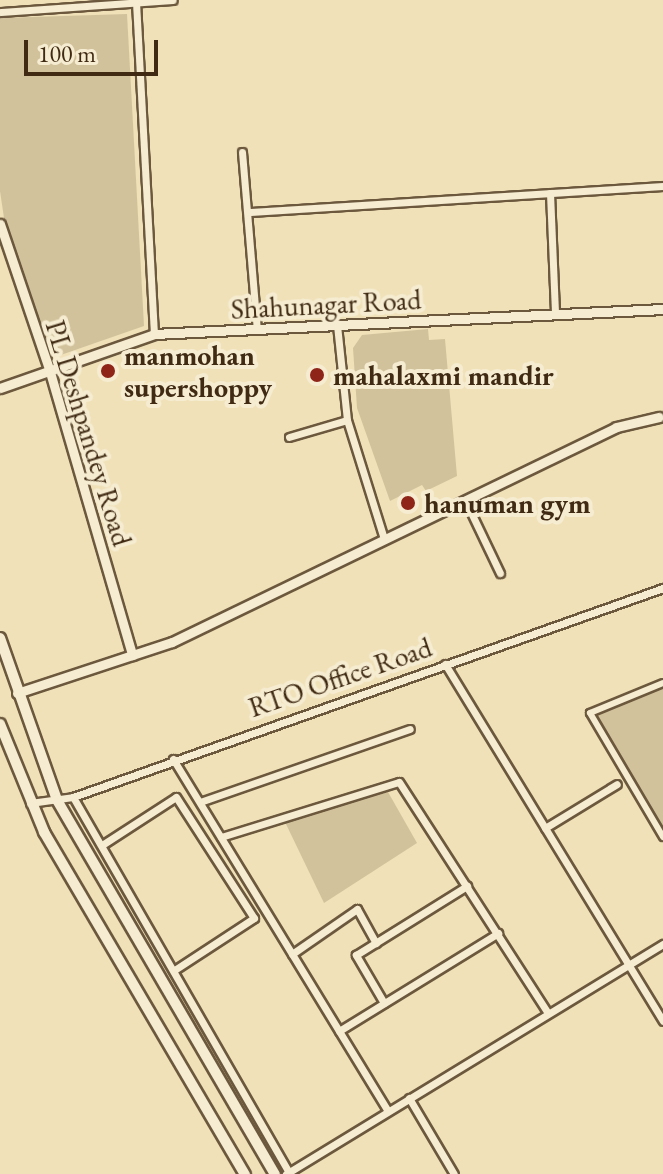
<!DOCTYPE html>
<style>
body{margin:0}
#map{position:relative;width:663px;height:1174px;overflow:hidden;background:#f0e1b8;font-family:"EB Garamond",serif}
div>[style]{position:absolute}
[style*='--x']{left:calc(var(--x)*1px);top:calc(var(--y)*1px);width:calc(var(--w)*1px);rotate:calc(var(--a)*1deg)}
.green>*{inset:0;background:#d2c29c}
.roads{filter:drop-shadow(2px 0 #6c583d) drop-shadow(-2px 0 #6c583d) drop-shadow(0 2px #6c583d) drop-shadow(0 -2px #6c583d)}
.pedestrian>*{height:6px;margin:-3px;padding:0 3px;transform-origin:3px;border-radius:3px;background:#f5ecd1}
.minor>*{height:7px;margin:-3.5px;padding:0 3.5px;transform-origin:3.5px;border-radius:3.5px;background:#f5ecd1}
.tertiary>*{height:9px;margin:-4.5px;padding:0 4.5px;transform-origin:4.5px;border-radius:4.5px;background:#f5ecd1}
.secondary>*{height:10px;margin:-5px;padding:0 5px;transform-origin:5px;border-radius:5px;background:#f5ecd1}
.dots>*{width:22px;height:22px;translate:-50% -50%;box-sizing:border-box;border:4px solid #f5ecd1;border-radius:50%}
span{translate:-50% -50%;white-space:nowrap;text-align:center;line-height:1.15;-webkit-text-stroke:8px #f5ecd1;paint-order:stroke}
.street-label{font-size:28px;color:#402a14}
.poi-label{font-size:28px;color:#402a14;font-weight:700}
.left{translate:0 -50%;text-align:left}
.scale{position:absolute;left:24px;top:40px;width:134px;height:36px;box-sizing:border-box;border:4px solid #402a14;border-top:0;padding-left:10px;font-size:24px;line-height:28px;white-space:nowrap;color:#402a14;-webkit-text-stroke:6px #f5ecd1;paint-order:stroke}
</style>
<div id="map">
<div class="green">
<i style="clip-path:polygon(127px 14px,144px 326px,55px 357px,8px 245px,0 191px,0 18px)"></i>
<i style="clip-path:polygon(428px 329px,429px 340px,445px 339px,457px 476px,426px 491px,422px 485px,390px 501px,357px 408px,353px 348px,362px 335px)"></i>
<i style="clip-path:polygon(663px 683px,663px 837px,590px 714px)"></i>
<i style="clip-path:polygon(388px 792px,417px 843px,324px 903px,285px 822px)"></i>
</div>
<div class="roads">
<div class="pedestrian">
<i style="--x:663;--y:683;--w:79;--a:157.7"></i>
<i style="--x:590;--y:713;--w:144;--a:59.5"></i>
</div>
<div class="minor">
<i style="--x:136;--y:2;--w:332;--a:86.9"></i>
<i style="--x:0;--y:12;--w:173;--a:-4"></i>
<i style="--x:242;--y:152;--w:178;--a:85.2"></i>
<i style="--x:550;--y:193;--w:121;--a:87.6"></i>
<i style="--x:250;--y:212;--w:414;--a:-3.6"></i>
<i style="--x:337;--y:325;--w:96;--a:84"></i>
<i style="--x:347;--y:420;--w:125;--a:72.7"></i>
<i style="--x:289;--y:437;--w:60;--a:-16.3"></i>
<i style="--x:465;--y:500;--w:81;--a:64.4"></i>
<i style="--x:445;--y:664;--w:418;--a:58.6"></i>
<i style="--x:173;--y:759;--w:412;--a:58.6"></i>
<i style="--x:73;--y:797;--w:435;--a:60.1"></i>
<i style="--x:200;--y:802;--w:222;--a:-19.2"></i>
<i style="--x:30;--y:803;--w:43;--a:-7.9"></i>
<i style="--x:73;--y:797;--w:626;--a:-19.51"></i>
<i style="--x:545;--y:828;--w:84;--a:-31.4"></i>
<i style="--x:221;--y:837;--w:186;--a:-17.2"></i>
<i style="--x:399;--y:782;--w:275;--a:57.2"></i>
<i style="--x:102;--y:845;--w:88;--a:-33"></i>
<i style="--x:176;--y:797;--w:144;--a:57.2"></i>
<i style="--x:254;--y:918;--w:93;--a:146.8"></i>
<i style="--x:292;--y:954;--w:79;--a:-34.7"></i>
<i style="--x:357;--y:909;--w:39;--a:61"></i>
<i style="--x:384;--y:1003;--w:56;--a:-120.3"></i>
<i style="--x:356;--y:955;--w:131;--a:-31.9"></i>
<i style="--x:339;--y:1031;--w:187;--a:-31.6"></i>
<i style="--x:409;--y:1098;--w:88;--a:59.4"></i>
<i style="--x:286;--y:1174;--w:442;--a:-31.4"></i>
</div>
<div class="tertiary">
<i style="--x:0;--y:224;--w:156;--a:71.3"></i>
<i style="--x:50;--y:372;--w:295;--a:73.8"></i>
<i style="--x:0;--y:388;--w:163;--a:-19.3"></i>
<i style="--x:154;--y:334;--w:510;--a:-2.81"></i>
<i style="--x:17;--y:693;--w:163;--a:-18.2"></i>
<i style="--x:172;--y:642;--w:493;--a:-25.8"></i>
<i style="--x:616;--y:427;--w:44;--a:-13.1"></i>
</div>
<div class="secondary">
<i style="--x:0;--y:638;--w:172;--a:70.6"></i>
<i style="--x:57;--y:800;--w:433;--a:59.8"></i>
<i style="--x:0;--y:724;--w:117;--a:67.8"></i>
<i style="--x:44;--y:832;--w:397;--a:59.6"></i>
</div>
</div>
<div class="dots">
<i style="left:108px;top:371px;background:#8f2418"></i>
<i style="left:317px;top:375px;background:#8f2418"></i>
<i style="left:408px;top:503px;background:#8f2418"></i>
</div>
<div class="street-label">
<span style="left:326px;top:304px;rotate:-3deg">Shahunagar Road</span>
<span style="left:89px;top:433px;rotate:73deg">PL Deshpandey Road</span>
<span style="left:340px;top:677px;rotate:-19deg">RTO Office Road</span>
</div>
<div class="poi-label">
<span class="left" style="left:124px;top:371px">manmohan<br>supershoppy</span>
<span class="left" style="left:333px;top:375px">mahalaxmi mandir</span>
<span class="left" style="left:424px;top:503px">hanuman gym</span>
</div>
<div class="scale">100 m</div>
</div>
